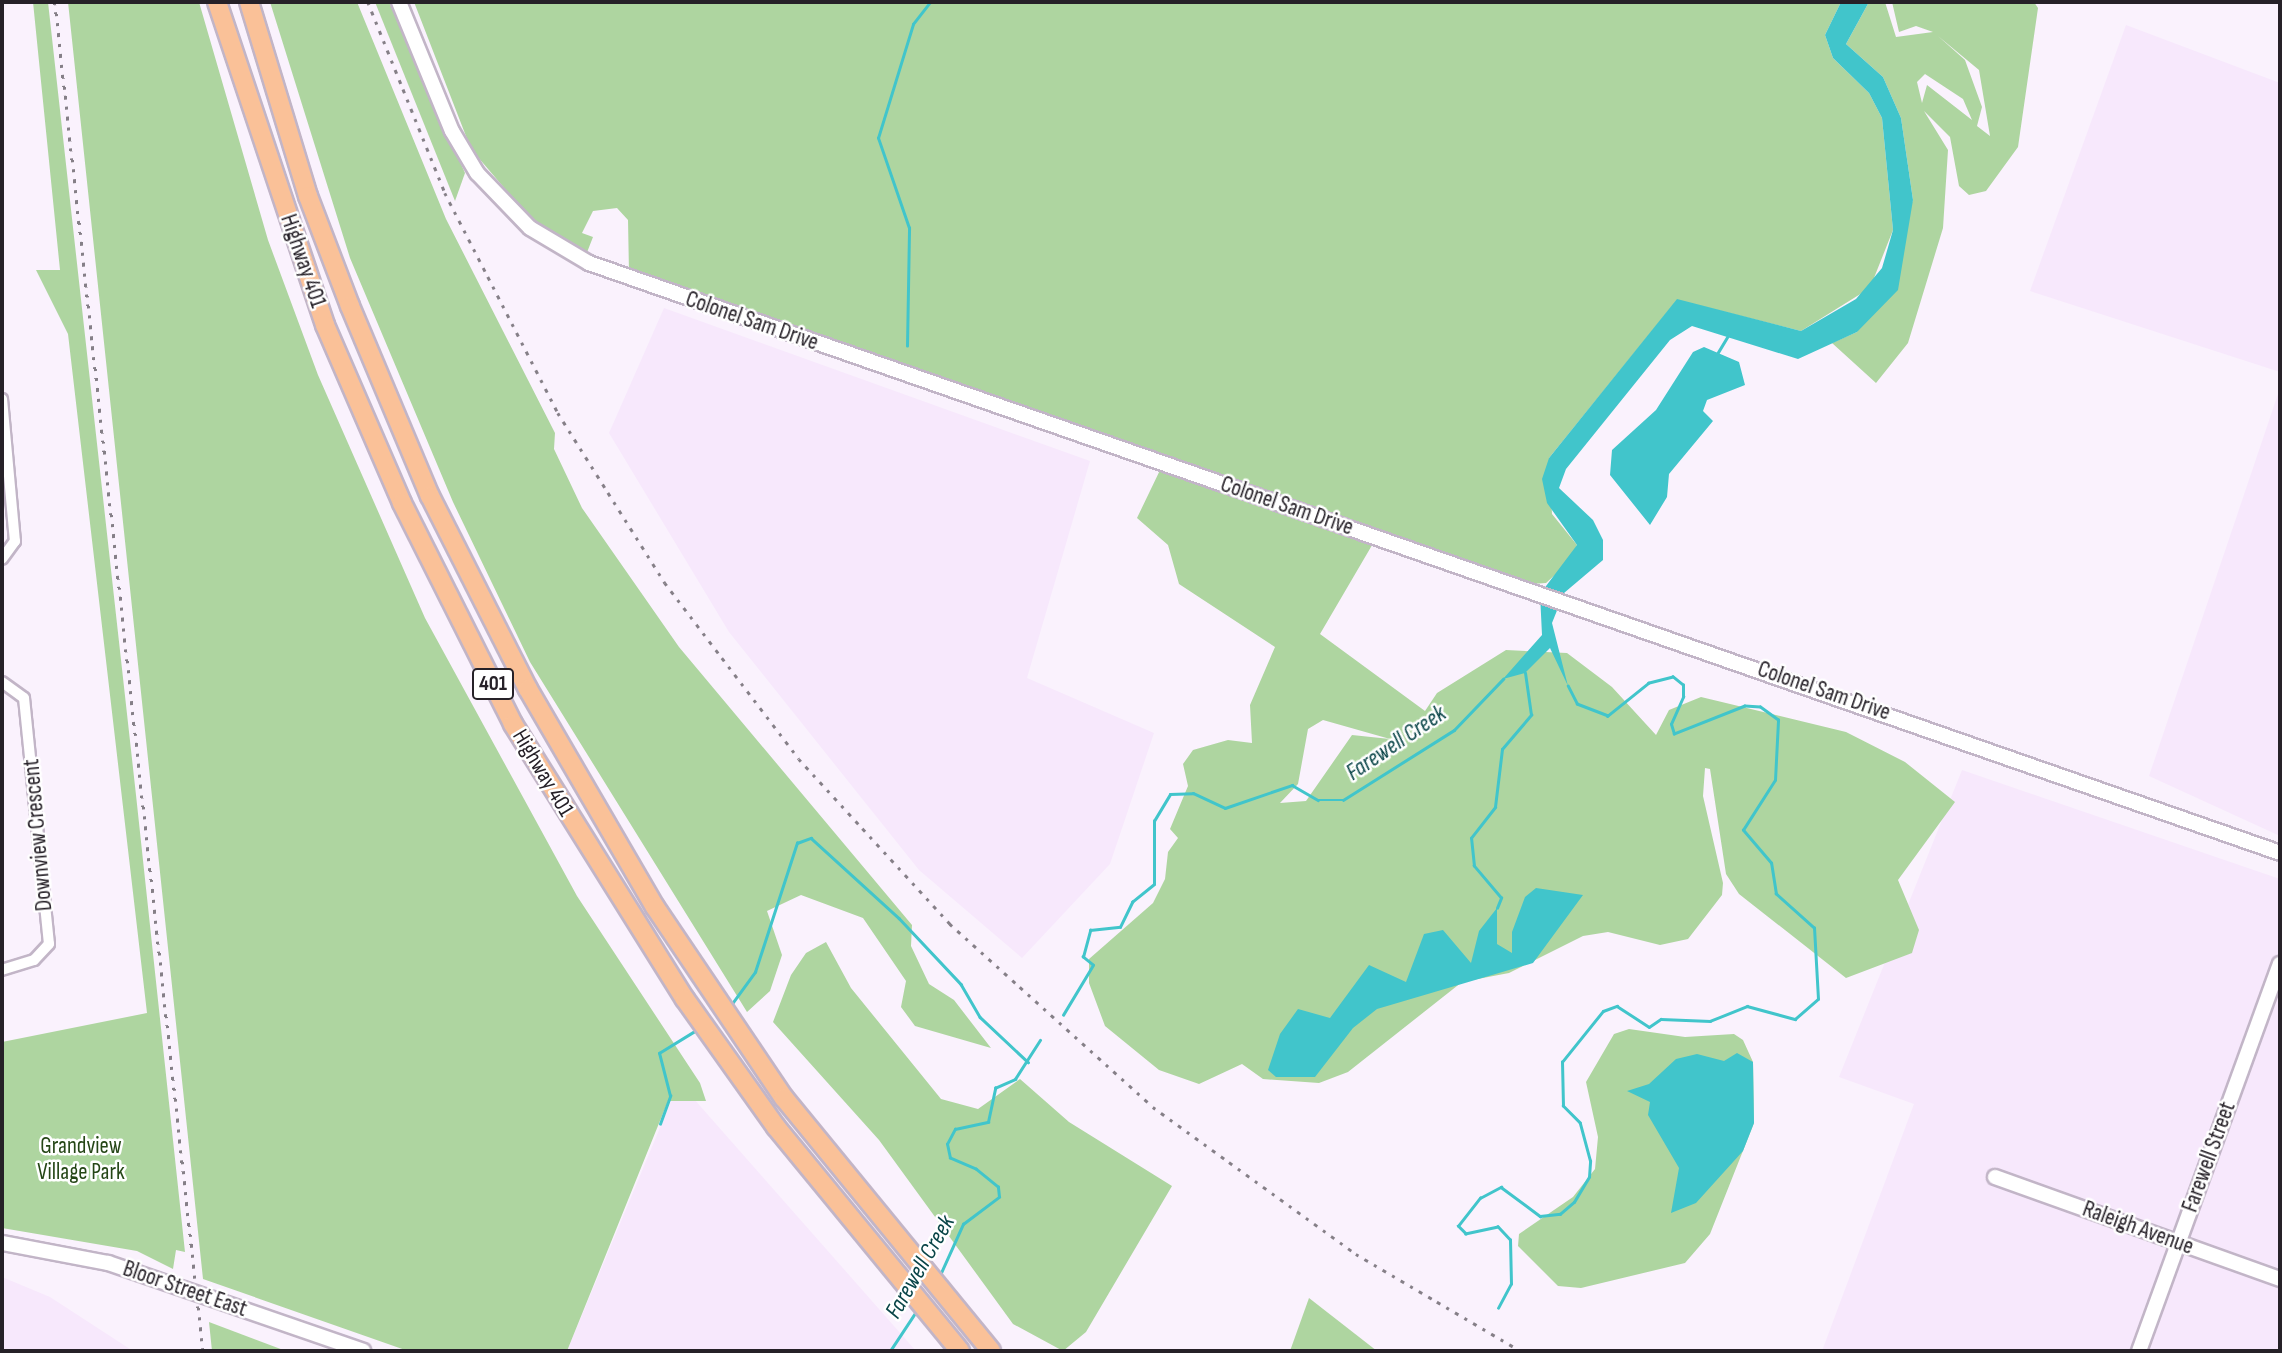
<!DOCTYPE html>
<style>
body{margin:0}
#map{position:relative;width:2282px;height:1353px;overflow:hidden;background:#faf2fd;font-family:"Sofia Sans Condensed",sans-serif}
div>[style]{position:absolute}
[style*='--x']{left:calc(var(--x)*1px);top:calc(var(--y)*1px);width:calc(var(--w)*1px);rotate:calc(var(--a)*1deg)}
.built>*{inset:0;background:#f7e8fc}
.green>*{inset:0;background:#aed5a0}
.water>*{inset:0;background:#41c5cb}
.stream>*{height:2.5px;margin:-1.25px;padding:0 1.25px;transform-origin:1.25px;border-radius:1.25px;background:#41c5cb}
.roads{filter:drop-shadow(2px 0 #c2b5c7) drop-shadow(-2px 0 #c2b5c7) drop-shadow(0 2px #c2b5c7) drop-shadow(0 -2px #c2b5c7)}
.street>*{height:10px;margin:-5px;padding:0 5px;transform-origin:5px;border-radius:5px;background:#fff}
.secondary>*{height:14px;margin:-7px;padding:0 7px;transform-origin:7px;border-radius:7px;background:#fff}
.highway>*{height:18px;margin:-9px;padding:0 9px;transform-origin:9px;border-radius:9px;background:#fac198}
.rail>*{height:2.5px;margin-top:-1.25px;transform-origin:0;background:repeating-linear-gradient(90deg,#857f87 0 3.5px,transparent 0 10.5px)}
span{translate:-50% -50%;white-space:nowrap;text-align:center;line-height:1.15;-webkit-text-stroke:5px #fff;paint-order:stroke}
.shield-label span{padding:2px 5px;background:#fff;border:2px solid;border-radius:5px;-webkit-text-stroke-width:0}
.shield-label{font-size:21px;color:#262128;font-weight:700}
.street-label{font-size:23px;color:#262128}
.park-label{font-size:23px;color:#254616}
.water-label{font-size:24px;color:#0a4548;font-style:italic}
.frame{position:absolute;inset:0;border:4px solid #262128;pointer-events:none}
</style>
<div id="map">
<div class="built">
<i style="clip-path:polygon(2126px 25px,2280px 83px,2280px 372px,2030px 291px)"></i>
<i style="clip-path:polygon(664px 308px,1090px 461px,1027px 678px,1154px 733px,1110px 864px,1022px 958px,919px 870px,729px 632px,609px 433px)"></i>
<i style="clip-path:polygon(2280px 388px,2280px 836px,2149px 776px)"></i>
<i style="clip-path:polygon(1962px 770px,2280px 879px,2280px 1351px,1822px 1351px,1914px 1104px,1839px 1077px)"></i>
<i style="clip-path:polygon(679px 1082px,916px 1351px,567px 1351px)"></i>
<i style="clip-path:polygon(2px 1277px,50px 1297px,133px 1351px,2px 1351px)"></i>
</div>
<div class="green">
<i style="clip-path:polygon(33px 2px,48px 2px,136px 795px,185px 1252px,176px 1250px,173px 1269px,137px 1251px,2px 1228px,2px 1042px,147px 1013px,68px 334px,36px 270px,60px 270px)"></i>
<i style="clip-path:polygon(68px 2px,199px 2px,268px 240px,318px 375px,425px 618px,577px 896px,700px 1083px,706px 1101px,668px 1101px,567px 1351px,408px 1351px,203px 1279px)"></i>
<i style="clip-path:polygon(270px 2px,357px 2px,446px 219px,555px 433px,554px 449px,582px 508px,679px 647px,912px 925px,911px 946px,929px 984px,954px 1000px,991px 1048px,915px 1026px,901px 1007px,906px 981px,863px 918px,801px 895px,767px 911px,782px 955px,770px 991px,747px 1012px,530px 662px,453px 502px,350px 258px)"></i>
<i style="clip-path:polygon(375px 2px,389px 2px,465px 173px,455px 201px)"></i>
<i style="clip-path:polygon(evenodd,414px 2px,1841px 2px,1825px 35px,1833px 58px,1869px 93px,1882px 118px,1893px 230px,1870px 288px,1801px 331px,1677px 300px,1549px 458px,1552px 514px,1577px 545px,1569px 562px,1546px 583px,1518px 585px,1378px 535px,1320px 634px,1425px 711px,1437px 693px,1506px 650px,1567px 653px,1612px 687px,1656px 735px,1669px 710px,1701px 697px,1846px 732px,1905px 762px,1955px 802px,1898px 880px,1919px 930px,1912px 953px,1846px 978px,1739px 894px,1726px 874px,1710px 769px,1705px 768px,1703px 796px,1723px 883px,1722px 895px,1688px 939px,1660px 945px,1608px 932px,1583px 936px,1509px 973px,1462px 982px,1348px 1072px,1319px 1083px,1263px 1079px,1242px 1064px,1199px 1084px,1159px 1070px,1105px 1026px,1089px 983px,1089px 959px,1153px 903px,1165px 879px,1168px 852px,1178px 838px,1170px 829px,1188px 786px,1183px 764px,1193px 750px,1228px 740px,1252px 743px,1250px 705px,1275px 647px,1179px 584px,1168px 545px,1137px 518px,1162px 466px,629px 273px,628px 220px,617px 208px,593px 211px,582px 233px,593px 237px,586px 255px,535px 224px,471px 149px,414px 2px,1323px 720px,1390px 739px,1352px 735px,1306px 801px,1280px 803px,1298px 784px,1308px 729px,1323px 720px)"></i>
<i style="clip-path:polygon(evenodd,1869px 2px,1885px 2px,1896px 37px,1933px 32px,1916px 26px,1899px 32px,1892px 2px,2034px 2px,2038px 8px,2018px 147px,1986px 191px,1969px 195px,1959px 186px,1950px 137px,1924px 111px,1948px 150px,1943px 228px,1908px 343px,1876px 383px,1832px 343px,1857px 332px,1913px 200px,1901px 118px,1883px 77px,1846px 44px,1869px 2px,1938px 36px,1979px 70px,1990px 136px,1977px 126px,1982px 107px,1965px 60px,1938px 36px,1869px 2px,1925px 74px,1963px 99px,1972px 120px,1927px 85px,1922px 103px,1917px 82px,1925px 74px)"></i>
<i style="clip-path:polygon(826px 942px,851px 988px,941px 1099px,978px 1109px,1020px 1079px,1069px 1122px,1172px 1186px,1086px 1332px,1063px 1351px,1013px 1324px,879px 1140px,773px 1022px,791px 975px,806px 953px)"></i>
<i style="clip-path:polygon(1629px 1029px,1685px 1037px,1734px 1034px,1743px 1040px,1753px 1062px,1754px 1123px,1710px 1234px,1685px 1263px,1581px 1288px,1558px 1286px,1518px 1246px,1519px 1234px,1573px 1197px,1595px 1169px,1598px 1137px,1586px 1082px,1614px 1034px)"></i>
<i style="clip-path:polygon(1309px 1298px,1377px 1351px,1290px 1351px)"></i>
<i style="clip-path:polygon(209px 1322px,286px 1351px,212px 1351px)"></i>
</div>
<div class="water">
<i style="clip-path:polygon(1841px 2px,1869px 2px,1846px 44px,1883px 77px,1901px 118px,1913px 200px,1898px 290px,1857px 332px,1798px 359px,1692px 326px,1670px 340px,1566px 469px,1559px 488px,1593px 520px,1603px 540px,1603px 560px,1564px 593px,1552px 623px,1568px 686px,1550px 648px,1525px 673px,1503px 679px,1542px 635px,1540px 594px,1577px 545px,1547px 503px,1542px 479px,1549px 458px,1677px 299px,1801px 331px,1856px 299px,1882px 268px,1893px 230px,1882px 118px,1869px 93px,1833px 58px,1825px 35px)"></i>
<i style="clip-path:polygon(1704px 347px,1739px 362px,1745px 385px,1707px 400px,1703px 411px,1713px 421px,1669px 474px,1667px 497px,1650px 525px,1610px 475px,1612px 450px,1656px 410px,1693px 352px)"></i>
<i style="clip-path:polygon(1536px 888px,1583px 895px,1533px 963px,1377px 1009px,1353px 1028px,1315px 1077px,1276px 1077px,1268px 1070px,1280px 1034px,1298px 1009px,1330px 1018px,1369px 965px,1406px 982px,1424px 934px,1443px 930px,1471px 963px,1479px 931px,1497px 908px,1497px 944px,1512px 953px,1512px 932px,1525px 897px)"></i>
<i style="clip-path:polygon(1737px 1053px,1753px 1062px,1754px 1123px,1743px 1151px,1696px 1203px,1671px 1213px,1679px 1168px,1648px 1115px,1650px 1102px,1627px 1091px,1649px 1084px,1676px 1059px,1697px 1054px,1724px 1061px)"></i>
</div>
<div class="stream">
<i style="--x:907;--y:346;--w:118;--a:-89"></i>
<i style="--x:909;--y:228;--w:95;--a:-109"></i>
<i style="--x:878;--y:138;--w:119;--a:-72.9"></i>
<i style="--x:913;--y:24;--w:28;--a:-52"></i>
<i style="--x:1717;--y:354;--w:23;--a:-59"></i>
<i style="--x:1497;--y:908;--w:11;--a:-68"></i>
<i style="--x:1501;--y:898;--w:42;--a:-130.2"></i>
<i style="--x:1474;--y:866;--w:28;--a:-96"></i>
<i style="--x:1471;--y:838;--w:39;--a:-52"></i>
<i style="--x:1495;--y:807;--w:58;--a:-83.1"></i>
<i style="--x:1502;--y:749;--w:45;--a:-49.5"></i>
<i style="--x:1531;--y:715;--w:42;--a:-98.1"></i>
<i style="--x:731;--y:1005;--w:41;--a:-54"></i>
<i style="--x:755;--y:972;--w:136;--a:-72"></i>
<i style="--x:797;--y:843;--w:15;--a:-20"></i>
<i style="--x:811;--y:838;--w:119;--a:42.3"></i>
<i style="--x:899;--y:918;--w:91;--a:46.8"></i>
<i style="--x:961;--y:984;--w:38;--a:60"></i>
<i style="--x:980;--y:1017;--w:66;--a:43.2"></i>
<i style="--x:1063;--y:1015;--w:58;--a:-59"></i>
<i style="--x:1093;--y:965;--w:13;--a:-141"></i>
<i style="--x:1083;--y:957;--w:28;--a:-75"></i>
<i style="--x:1090;--y:930;--w:30;--a:-6"></i>
<i style="--x:1120;--y:927;--w:28;--a:-64"></i>
<i style="--x:1132;--y:902;--w:28;--a:-39"></i>
<i style="--x:1154;--y:884;--w:63;--a:-90"></i>
<i style="--x:1154;--y:821;--w:31;--a:-59"></i>
<i style="--x:1170;--y:794;--w:23;--a:-2"></i>
<i style="--x:1193;--y:793;--w:35;--a:25"></i>
<i style="--x:1225;--y:808;--w:71;--a:-18.9"></i>
<i style="--x:1292;--y:785;--w:30;--a:30"></i>
<i style="--x:1318;--y:800;--w:25;--a:0"></i>
<i style="--x:1343;--y:800;--w:131;--a:-32.2"></i>
<i style="--x:1454;--y:730;--w:71;--a:-46.1"></i>
<i style="--x:660;--y:1124;--w:30;--a:-70"></i>
<i style="--x:670;--y:1096;--w:44;--a:-104.3"></i>
<i style="--x:659;--y:1053;--w:46;--a:-31.6"></i>
<i style="--x:940;--y:1275;--w:56;--a:-65.7"></i>
<i style="--x:963;--y:1224;--w:45;--a:-36.9"></i>
<i style="--x:999;--y:1197;--w:10;--a:-96"></i>
<i style="--x:998;--y:1187;--w:28;--a:-141"></i>
<i style="--x:976;--y:1169;--w:28;--a:-157"></i>
<i style="--x:950;--y:1158;--w:14;--a:-102"></i>
<i style="--x:947;--y:1144;--w:17;--a:-62"></i>
<i style="--x:955;--y:1129;--w:34;--a:-12"></i>
<i style="--x:988;--y:1122;--w:35;--a:-78"></i>
<i style="--x:995;--y:1088;--w:22;--a:-24"></i>
<i style="--x:1015;--y:1079;--w:46;--a:-57.3"></i>
<i style="--x:1498;--y:1308;--w:27;--a:-62"></i>
<i style="--x:1511;--y:1284;--w:44;--a:-91.3"></i>
<i style="--x:1510;--y:1240;--w:18;--a:-133"></i>
<i style="--x:1498;--y:1227;--w:33;--a:168"></i>
<i style="--x:1466;--y:1234;--w:11;--a:-135"></i>
<i style="--x:1458;--y:1226;--w:36;--a:-52"></i>
<i style="--x:1480;--y:1198;--w:24;--a:-28"></i>
<i style="--x:1501;--y:1187;--w:49;--a:36.6"></i>
<i style="--x:1540;--y:1216;--w:20;--a:-6"></i>
<i style="--x:1560;--y:1214;--w:18;--a:-41"></i>
<i style="--x:1574;--y:1202;--w:29;--a:-59"></i>
<i style="--x:1589;--y:1177;--w:16;--a:-86"></i>
<i style="--x:1590;--y:1161;--w:39;--a:-105"></i>
<i style="--x:1580;--y:1123;--w:24;--a:-135"></i>
<i style="--x:1563;--y:1106;--w:44;--a:-91.3"></i>
<i style="--x:1562;--y:1062;--w:65;--a:-51.2"></i>
<i style="--x:1603;--y:1011;--w:15;--a:-20"></i>
<i style="--x:1617;--y:1006;--w:38;--a:33"></i>
<i style="--x:1649;--y:1027;--w:14;--a:-34"></i>
<i style="--x:1661;--y:1019;--w:49;--a:2.3"></i>
<i style="--x:1710;--y:1021;--w:40;--a:-22"></i>
<i style="--x:1747;--y:1006;--w:50;--a:15.2"></i>
<i style="--x:1795;--y:1019;--w:30;--a:-41"></i>
<i style="--x:1818;--y:999;--w:71;--a:-93.2"></i>
<i style="--x:1814;--y:928;--w:51;--a:-138.2"></i>
<i style="--x:1776;--y:894;--w:31;--a:-99"></i>
<i style="--x:1771;--y:863;--w:43;--a:-130.3"></i>
<i style="--x:1743;--y:830;--w:59;--a:-57.4"></i>
<i style="--x:1775;--y:780;--w:60;--a:-87.1"></i>
<i style="--x:1778;--y:720;--w:22;--a:-144"></i>
<i style="--x:1760;--y:707;--w:15;--a:-176"></i>
<i style="--x:1745;--y:706;--w:76;--a:158.5"></i>
<i style="--x:1674;--y:734;--w:10;--a:-107"></i>
<i style="--x:1671;--y:724;--w:30;--a:-66"></i>
<i style="--x:1683;--y:697;--w:12;--a:-90"></i>
<i style="--x:1683;--y:685;--w:13;--a:-141"></i>
<i style="--x:1673;--y:677;--w:25;--a:166"></i>
<i style="--x:1649;--y:683;--w:53;--a:141.2"></i>
<i style="--x:1608;--y:716;--w:33;--a:-159"></i>
<i style="--x:1577;--y:704;--w:20;--a:-117"></i>
<i style="--x:890;--y:1351;--w:49;--a:-56.6"></i>
</div>
<div class="roads">
<div class="street">
<i style="--x:2;--y:399;--w:143;--a:84.8"></i>
<i style="--x:15;--y:541;--w:22;--a:126"></i>
<i style="--x:2;--y:682;--w:27;--a:36"></i>
<i style="--x:24;--y:698;--w:247;--a:84.2"></i>
<i style="--x:49;--y:944;--w:22;--a:133"></i>
<i style="--x:34;--y:960;--w:34;--a:163"></i>
</div>
<div class="secondary">
<i style="--x:399;--y:2;--w:139;--a:67.7"></i>
<i style="--x:452;--y:131;--w:49;--a:59.2"></i>
<i style="--x:477;--y:173;--w:76;--a:46.1"></i>
<i style="--x:530;--y:228;--w:69;--a:30.7"></i>
<i style="--x:589;--y:263;--w:1791;--a:19.23"></i>
<i style="--x:1995;--y:1177;--w:303;--a:19.7"></i>
<i style="--x:2;--y:1243;--w:108;--a:10.7"></i>
<i style="--x:108;--y:1263;--w:270;--a:19"></i>
<i style="--x:2139;--y:1351;--w:412;--a:-70"></i>
</div>
<div class="highway">
<i style="--x:217;--y:2;--w:341;--a:71.5"></i>
<i style="--x:325;--y:325;--w:194;--a:66.6"></i>
<i style="--x:402;--y:503;--w:247;--a:63.3"></i>
<i style="--x:513;--y:724;--w:324;--a:58"></i>
<i style="--x:685;--y:999;--w:157;--a:54.6"></i>
<i style="--x:776;--y:1127;--w:290;--a:50.6"></i>
<i style="--x:249;--y:2;--w:203;--a:73.1"></i>
<i style="--x:308;--y:196;--w:118;--a:69.1"></i>
<i style="--x:350;--y:306;--w:206;--a:67.2"></i>
<i style="--x:430;--y:496;--w:216;--a:63.1"></i>
<i style="--x:528;--y:689;--w:252;--a:59.8"></i>
<i style="--x:655;--y:907;--w:230;--a:56"></i>
<i style="--x:784;--y:1098;--w:327;--a:50.7"></i>
</div>
</div>
<div class="rail">
<i style="--x:55;--y:2;--w:1357;--a:83.74"></i>
<i style="--x:368;--y:2;--w:206;--a:68"></i>
<i style="--x:445;--y:193;--w:247;--a:62.8"></i>
<i style="--x:558;--y:413;--w:201;--a:57.8"></i>
<i style="--x:665;--y:583;--w:221;--a:52.7"></i>
<i style="--x:799;--y:759;--w:224;--a:47.5"></i>
<i style="--x:950;--y:924;--w:273;--a:42"></i>
<i style="--x:1153;--y:1107;--w:251;--a:35.9"></i>
<i style="--x:1356;--y:1254;--w:191;--a:30.5"></i>
</div>
<div class="shield-label">
<span style="left:493px;top:684px">401</span>
</div>
<div class="street-label">
<span style="left:303px;top:261px;rotate:71deg">Highway 401</span>
<span style="left:752px;top:321px;rotate:19deg">Colonel Sam Drive</span>
<span style="left:1287px;top:506px;rotate:19deg">Colonel Sam Drive</span>
<span style="left:1824px;top:691px;rotate:19deg">Colonel Sam Drive</span>
<span style="left:543px;top:773px;rotate:59deg">Highway 401</span>
<span style="left:38px;top:835px;rotate:-95deg">Downview Crescent</span>
<span style="left:2209px;top:1157px;rotate:-70deg">Farewell Street</span>
<span style="left:2138px;top:1228px;rotate:20deg">Raleigh Avenue</span>
<span style="left:185px;top:1289px;rotate:19deg">Bloor Street East</span>
</div>
<div class="park-label">
<span style="left:81px;top:1159px">Grandview<br>Village Park</span>
</div>
<div class="water-label">
<span style="left:1396px;top:743px;rotate:-34deg">Farewell Creek</span>
<span style="left:920px;top:1267px;rotate:-60deg">Farewell Creek</span>
</div>
<div class="frame"></div>
</div>
